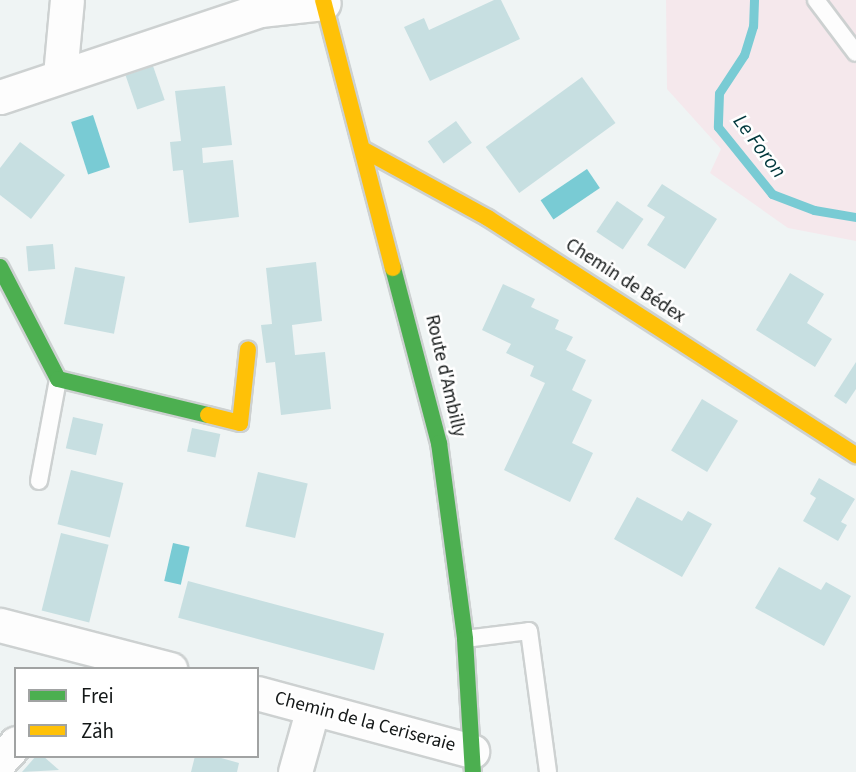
<!DOCTYPE html>
<meta charset="utf-8">
<style>
body{margin:0}
#map{position:relative;width:856px;height:772px;overflow:hidden;background:#eff4f4;font-family:"Source Sans 3",sans-serif}
div>[style]{position:absolute}
[style*='--x']{left:calc(var(--x)*1px);top:calc(var(--y)*1px);width:calc(var(--w)*1px);rotate:calc(var(--a)*1deg)}
.green>*{inset:0;background:#f5e8ec}
.water>*{inset:0;background:#79cbd4;transform-origin:0 0}
.stream>*{height:9px;margin:-4.5px;padding:0 4.5px;transform-origin:4.5px;border-radius:4.5px;background:#79cbd4}
.building>*{inset:0;background:#c7dfe1;transform-origin:0 0}
.roads{filter:drop-shadow(2px 0 #cdd1d1) drop-shadow(-2px 0 #cdd1d1) drop-shadow(0 2px #cdd1d1) drop-shadow(0 -2px #cdd1d1)}
.lane>*{height:16px;margin:-8px;padding:0 8px;transform-origin:8px;border-radius:8px;background:#fdfdfd}
.street>*{height:33px;margin:-16.5px;padding:0 16.5px;transform-origin:16.5px;border-radius:16.5px;background:#fdfdfd}
.fast>*{height:16px;margin:-8px;padding:0 8px;transform-origin:8px;border-radius:8px;background:#4caf50}
.slow>*{height:16px;margin:-8px;padding:0 8px;transform-origin:8px;border-radius:8px;background:#ffc107}
span{translate:-50% -50%;white-space:nowrap;text-align:center;line-height:1.15;-webkit-text-stroke:5px #fff;paint-order:stroke}
.street-label{font-size:19px;color:#141818}
.water-label{font-size:21px;color:#00373c;font-style:italic}
.legend{position:absolute;left:14px;top:667px;width:245px;height:91px;box-sizing:border-box;background:#fff;border:2px solid #a1a3a3;margin:0;padding:9px 12px;list-style:none;font-size:21px;color:#141818}
.legend li{display:flex;align-items:center;gap:14px;height:35px}
.legend b{width:35px;border:2px solid #a1a3a3}
</style>
<div id="map">
<div class="green">
<i style="clip-path:polygon(666px 0,856px 0,856px 241px,788px 228px,710px 173px,721px 149px,667px 89px)"></i>
</div>
<div class="water">
<i style="left:93px;top:115px;width:55px;height:23px;rotate:72deg"></i>
<i style="left:587px;top:169px;width:23px;height:56px;rotate:56deg"></i>
<i style="left:173px;top:543px;width:17px;height:39px;rotate:13deg"></i>
</div>
<div class="stream">
<i style="--x:754;--y:0;--w:26;--a:92"></i>
<i style="--x:753;--y:26;--w:30;--a:107"></i>
<i style="--x:744;--y:55;--w:45;--a:123.3"></i>
<i style="--x:719;--y:93;--w:34;--a:92"></i>
<i style="--x:718;--y:127;--w:86;--a:51.1"></i>
<i style="--x:772;--y:194;--w:45;--a:20.9"></i>
<i style="--x:814;--y:210;--w:43;--a:9.5"></i>
</div>
<div class="building">
<i style="clip-path:polygon(494px 0,501px 0,520px 39px,430px 81px,404px 27px,424px 18px,429px 30px)"></i>
<i style="left:153px;top:66px;width:36px;height:29px;rotate:71deg"></i>
<i style="left:582px;top:77px;width:57px;height:119px;rotate:54deg"></i>
<i style="clip-path:polygon(225px 86px,232px 145px,202px 148px,203px 163px,233px 160px,239px 217px,189px 223px,183px 170px,173px 171px,170px 142px,181px 141px,175px 91px)"></i>
<i style="left:456px;top:121px;width:27px;height:35px;rotate:54deg"></i>
<i style="clip-path:polygon(20px 142px,65px 175px,31px 219px,0 195px,0 168px)"></i>
<i style="clip-path:polygon(662px 184px,717px 219px,685px 269px,647px 245px,665px 217px,647px 206px)"></i>
<i style="left:617px;top:201px;width:32px;height:37px;rotate:34deg"></i>
<i style="left:53px;top:244px;width:25px;height:27px;rotate:85deg"></i>
<i style="clip-path:polygon(316px 262px,322px 321px,292px 325px,295px 355px,325px 352px,331px 409px,281px 415px,275px 362px,266px 363px,261px 325px,272px 324px,266px 268px)"></i>
<i style="left:75px;top:267px;width:51px;height:58px;rotate:11deg"></i>
<i style="clip-path:polygon(790px 273px,824px 294px,807px 323px,832px 339px,815px 367px,756px 330px)"></i>
<i style="clip-path:polygon(503px 284px,535px 299px,531px 307px,559px 320px,555px 329px,573px 337px,566px 350px,586px 360px,572px 390px,592px 400px,572px 443px,593px 453px,570px 502px,504px 470px,545px 383px,530px 376px,534px 366px,506px 353px,511px 344px,482px 330px)"></i>
<i style="clip-path:polygon(856px 362px,856px 389px,846px 404px,834px 396px)"></i>
<i style="left:702px;top:399px;width:42px;height:60px;rotate:31deg"></i>
<i style="left:73px;top:417px;width:31px;height:32px;rotate:13deg"></i>
<i style="left:192px;top:428px;width:29px;height:24px;rotate:12deg"></i>
<i style="left:71px;top:470px;width:54px;height:56px;rotate:14deg"></i>
<i style="left:258px;top:472px;width:51px;height:56px;rotate:13deg"></i>
<i style="clip-path:polygon(819px 478px,855px 499px,841px 522px,847px 525px,838px 541px,803px 521px,816px 498px,810px 494px)"></i>
<i style="clip-path:polygon(637px 497px,682px 521px,688px 511px,712px 524px,682px 577px,614px 539px)"></i>
<i style="left:61px;top:533px;width:49px;height:80px;rotate:14deg"></i>
<i style="clip-path:polygon(779px 567px,821px 590px,826px 582px,851px 596px,824px 646px,755px 608px)"></i>
<i style="left:188px;top:581px;width:203px;height:38px;rotate:15deg"></i>
<i style="clip-path:polygon(36px 756px,43px 756px,59px 770px,22px 772px)"></i>
<i style="clip-path:polygon(195px 756px,214px 756px,239px 763px,237px 772px,191px 772px)"></i>
</div>
<div class="roads">
<div class="lane">
<i style="--x:816;--y:0;--w:66;--a:53"></i>
<i style="--x:39;--y:481;--w:104;--a:-79.4"></i>
<i style="--x:465;--y:639;--w:64;--a:-7.1"></i>
<i style="--x:529;--y:631;--w:142;--a:82.3"></i>
</div>
<div class="street">
<i style="--x:60;--y:75;--w:75;--a:-84.7"></i>
<i style="--x:0;--y:97;--w:274;--a:-18.5"></i>
<i style="--x:260;--y:10;--w:64;--a:-6.2"></i>
<i style="--x:0;--y:625;--w:176;--a:14.5"></i>
<i style="--x:257;--y:693;--w:223;--a:15.1"></i>
<i style="--x:0;--y:761;--w:24;--a:-48"></i>
<i style="--x:295;--y:772;--w:66;--a:-74.3"></i>
</div>
<div class="fast">
<i style="--x:0;--y:267;--w:126;--a:62.6"></i>
<i style="--x:58;--y:379;--w:154;--a:13.5"></i>
<i style="--x:393;--y:268;--w:181;--a:75.3"></i>
<i style="--x:439;--y:443;--w:198;--a:82.4"></i>
<i style="--x:465;--y:639;--w:133;--a:86.6"></i>
</div>
<div class="slow">
<i style="--x:323;--y:0;--w:277;--a:75.4"></i>
<i style="--x:366;--y:151;--w:139;--a:28.8"></i>
<i style="--x:488;--y:218;--w:438;--a:32.8"></i>
<i style="--x:208;--y:415;--w:33;--a:14"></i>
<i style="--x:240;--y:423;--w:74;--a:-83.8"></i>
</div>
</div>
<div class="street-label">
<span style="left:625px;top:281px;rotate:33deg">Chemin de Bédex</span>
<span style="left:445px;top:376px;rotate:77deg">Route d'Ambilly</span>
<span style="left:365px;top:722px;rotate:15deg">Chemin de la Ceriseraie</span>
</div>
<div class="water-label">
<span style="left:760px;top:146px;rotate:53deg">Le Foron</span>
</div>
<ul class="legend">
<li><b style="height:9px;background:#4caf50"></b>Frei</li>
<li><b style="height:9px;background:#ffc107"></b>Zäh</li>
</ul>
</div>
